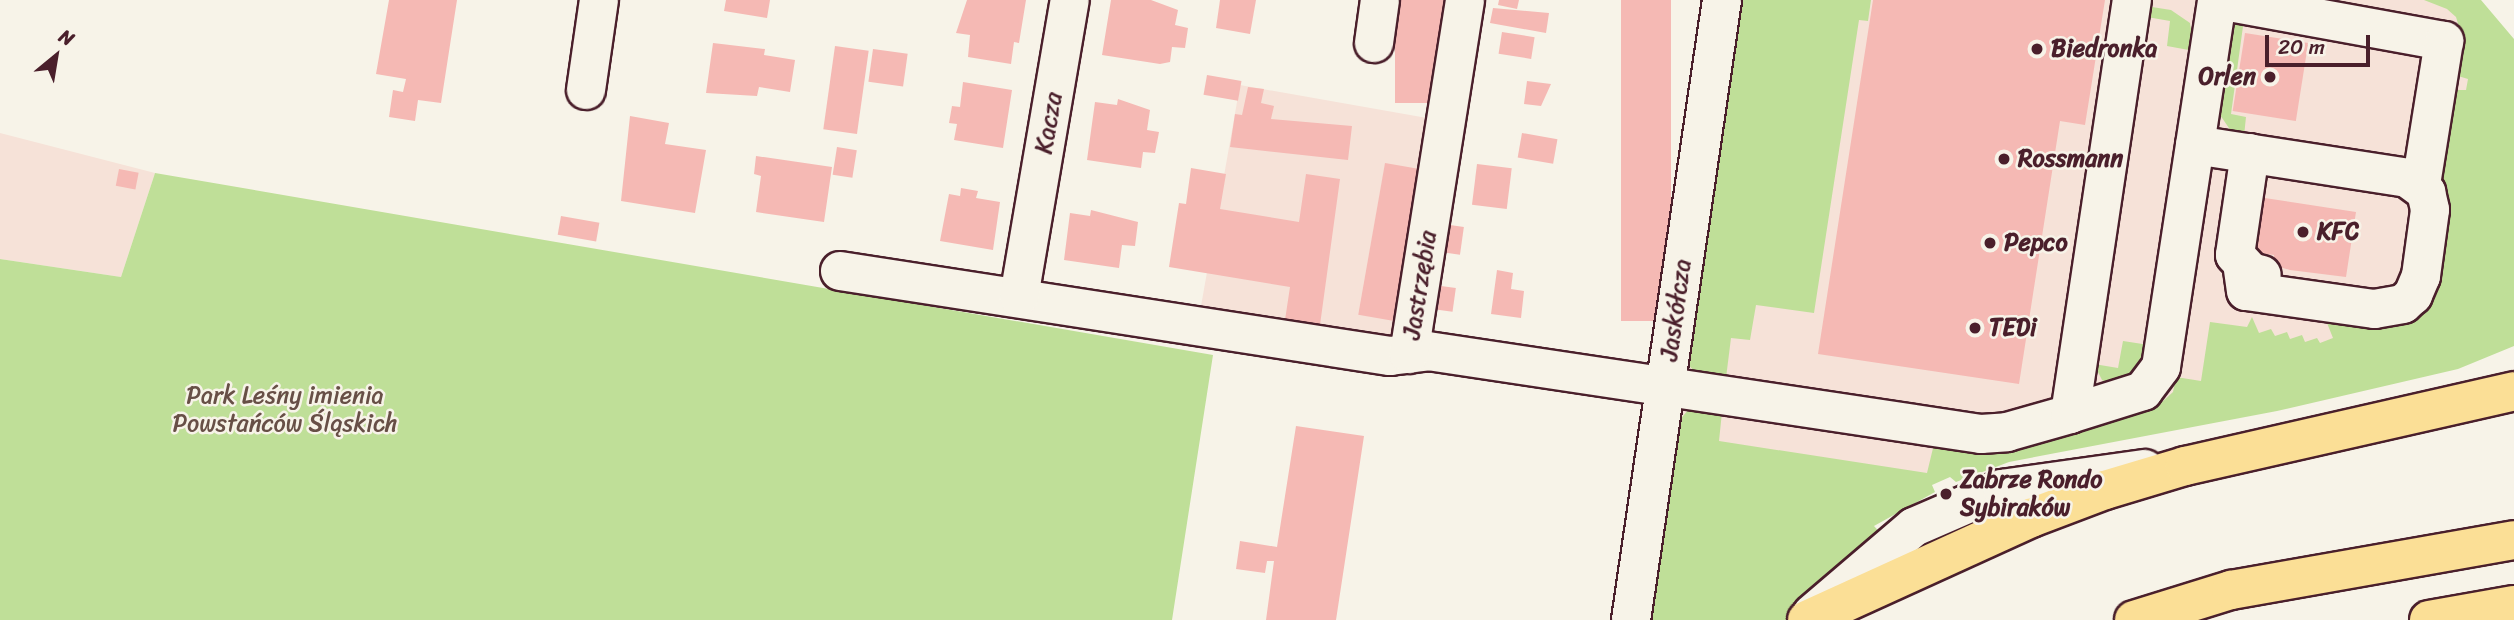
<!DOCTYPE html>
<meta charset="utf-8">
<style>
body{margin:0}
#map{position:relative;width:2514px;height:620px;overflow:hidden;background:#f7f3e8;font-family:Sriracha,sans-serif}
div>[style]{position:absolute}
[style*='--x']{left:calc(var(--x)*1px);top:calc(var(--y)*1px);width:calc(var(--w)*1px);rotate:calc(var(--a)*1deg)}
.built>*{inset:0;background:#f6e2d8;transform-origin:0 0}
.green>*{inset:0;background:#bfdf98}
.building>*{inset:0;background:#f5b9b4;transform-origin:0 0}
.roads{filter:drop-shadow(2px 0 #4a1f2b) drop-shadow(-2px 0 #4a1f2b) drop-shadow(0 2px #4a1f2b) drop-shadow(0 -2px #4a1f2b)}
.minor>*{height:38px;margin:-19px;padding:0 19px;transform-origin:19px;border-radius:19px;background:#f7f3e8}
.major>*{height:38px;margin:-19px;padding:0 19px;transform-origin:19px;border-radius:19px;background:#fbdf96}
.dots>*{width:19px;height:19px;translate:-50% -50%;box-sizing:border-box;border:4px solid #f7f3e8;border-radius:50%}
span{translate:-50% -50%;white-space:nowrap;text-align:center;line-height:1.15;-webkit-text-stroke:5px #f7f3e8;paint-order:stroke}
.poi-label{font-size:24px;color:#4a1f2b;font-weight:700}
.left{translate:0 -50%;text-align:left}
.right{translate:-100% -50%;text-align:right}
.street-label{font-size:24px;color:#4a1f2b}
.park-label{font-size:24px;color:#674f46}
.north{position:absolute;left:21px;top:21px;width:70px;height:70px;-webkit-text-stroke:5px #f7f3e8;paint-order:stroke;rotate:30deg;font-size:19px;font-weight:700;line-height:28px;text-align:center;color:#4a1f2b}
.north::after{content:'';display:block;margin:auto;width:24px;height:32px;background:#4a1f2b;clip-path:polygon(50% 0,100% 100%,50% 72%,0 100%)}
.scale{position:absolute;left:2265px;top:35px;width:105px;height:32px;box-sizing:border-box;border:4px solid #4a1f2b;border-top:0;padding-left:9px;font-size:21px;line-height:24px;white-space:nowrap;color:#4a1f2b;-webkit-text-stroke:5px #f7f3e8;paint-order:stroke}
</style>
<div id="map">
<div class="built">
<i style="clip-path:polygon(1734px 0,2456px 0,2488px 30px,2445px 345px,1991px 457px,1828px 513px,1674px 425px)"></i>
<i style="left:1240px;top:85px;width:200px;height:226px;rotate:10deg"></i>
<i style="clip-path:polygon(0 133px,155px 173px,121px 277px,0 259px)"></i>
</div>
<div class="green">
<i style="clip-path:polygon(1734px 0,1871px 0,1868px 21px,1859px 20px,1814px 313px,1756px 305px,1750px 340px,1731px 338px,1726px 378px,1695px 372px,1684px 360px)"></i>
<i style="clip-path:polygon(2424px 0,2481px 0,2514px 39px,2514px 346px,2458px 369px,2277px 411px,2009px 462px,1956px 482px,1950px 477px,1932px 485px,1935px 492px,1874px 526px,1885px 538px,1789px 620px,1645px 620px,1678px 422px,1689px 409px,1722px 412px,1719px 441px,1927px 473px,1934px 444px,2162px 402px,2173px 392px,2176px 377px,2201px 381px,2210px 322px,2247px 327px,2252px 317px,2259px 333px,2271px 329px,2275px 336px,2287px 332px,2290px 339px,2302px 335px,2305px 342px,2317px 338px,2320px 343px,2333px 338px,2325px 318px,2380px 323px,2443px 219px,2443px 168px,2457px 90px,2466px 90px,2468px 79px,2458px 76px,2463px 40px,2456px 17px,2447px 9px)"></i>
<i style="clip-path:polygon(2152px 7px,2171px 10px,2190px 23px,2194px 51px,2167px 46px,2170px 21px,2147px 17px)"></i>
<i style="clip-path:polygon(2239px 18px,2244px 19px,2231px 114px,2246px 117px,2244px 136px,2231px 131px,2218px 112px,2233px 23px)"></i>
<i style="clip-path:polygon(155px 173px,1213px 355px,1172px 620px,0 620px,0 259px,121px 277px)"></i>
<i style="clip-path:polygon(2123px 341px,2149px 345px,2131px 378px,2110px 384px,2102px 380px,2094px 364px,2118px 368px)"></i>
</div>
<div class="building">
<i style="clip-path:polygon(389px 0,457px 0,441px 103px,418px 100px,415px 121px,389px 117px,393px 90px,403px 92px,406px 79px,376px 74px)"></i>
<i style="clip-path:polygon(726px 0,770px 0,767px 18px,724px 11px)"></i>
<i style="clip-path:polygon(967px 0,1026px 0,1019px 43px,1014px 42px,1011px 64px,968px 57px,970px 35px,956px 33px)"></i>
<i style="clip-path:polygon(1111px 0,1151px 0,1178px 10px,1175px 25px,1188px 28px,1185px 48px,1172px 47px,1170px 62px,1160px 64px,1102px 55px)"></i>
<i style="clip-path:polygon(1220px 0,1256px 0,1250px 34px,1216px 28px)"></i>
<i style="left:1395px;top:0;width:60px;height:103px"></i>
<i style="clip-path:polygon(1499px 0,1519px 0,1517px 9px,1498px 5px)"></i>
<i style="left:1621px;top:0;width:50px;height:321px"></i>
<i style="clip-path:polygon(1873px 0,2105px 0,2085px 125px,2060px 121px,2019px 384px,1818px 354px)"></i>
<i style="clip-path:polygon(1493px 8px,1549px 13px,1546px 33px,1490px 23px)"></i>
<i style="left:1502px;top:32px;width:33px;height:22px;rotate:9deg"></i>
<i style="left:2245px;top:33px;width:64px;height:79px;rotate:9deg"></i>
<i style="clip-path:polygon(713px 43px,765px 49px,764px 55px,795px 60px,790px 92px,759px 87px,757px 96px,706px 93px)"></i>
<i style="left:835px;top:46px;width:34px;height:84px;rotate:8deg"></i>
<i style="left:873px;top:49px;width:35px;height:33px;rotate:8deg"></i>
<i style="left:1207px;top:75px;width:35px;height:20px;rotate:10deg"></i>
<i style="clip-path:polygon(1527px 81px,1551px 84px,1541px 106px,1524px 104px)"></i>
<i style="clip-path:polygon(963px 82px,1012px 90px,1003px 148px,954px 140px,957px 124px,949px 123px,952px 106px,960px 107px)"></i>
<i style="clip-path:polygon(1248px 87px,1264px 89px,1261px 103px,1274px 106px,1271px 119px,1352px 126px,1348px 160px,1230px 147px,1235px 114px,1242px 115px)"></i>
<i style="clip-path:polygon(1118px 99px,1150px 110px,1147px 130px,1159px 132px,1155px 153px,1143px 152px,1141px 168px,1087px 160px,1095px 102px,1117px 105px)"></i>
<i style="clip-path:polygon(630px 116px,669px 123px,665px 144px,706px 150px,695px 213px,621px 201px)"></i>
<i style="left:1522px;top:133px;width:36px;height:25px;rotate:10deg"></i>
<i style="left:837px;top:147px;width:20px;height:28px;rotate:9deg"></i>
<i style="clip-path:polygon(756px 156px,832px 167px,824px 222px,756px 212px,761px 176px,754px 174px)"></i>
<i style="left:1385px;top:163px;width:35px;height:154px;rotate:10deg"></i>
<i style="left:1477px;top:164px;width:35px;height:41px;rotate:7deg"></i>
<i style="clip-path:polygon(1191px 168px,1226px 174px,1220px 209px,1299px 222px,1306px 174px,1340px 179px,1320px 325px,1285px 320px,1290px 287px,1169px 267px,1179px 203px,1186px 204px)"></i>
<i style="left:119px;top:169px;width:20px;height:17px;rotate:11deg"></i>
<i style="clip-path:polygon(961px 188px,978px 191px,976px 198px,1000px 202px,993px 250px,940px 241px,949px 194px,960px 196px)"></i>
<i style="clip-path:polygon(2258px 197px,2356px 212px,2346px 277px,2290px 270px,2273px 265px,2274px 255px,2250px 252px)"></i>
<i style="clip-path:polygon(1091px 210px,1138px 222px,1135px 246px,1122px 245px,1119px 268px,1064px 260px,1070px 213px,1090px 216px)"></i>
<i style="left:561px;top:216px;width:39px;height:19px;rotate:10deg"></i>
<i style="left:1450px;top:225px;width:14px;height:28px;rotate:8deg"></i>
<i style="clip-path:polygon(1497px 270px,1513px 273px,1511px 289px,1524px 291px,1521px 318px,1491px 314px)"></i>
<i style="left:1441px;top:286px;width:15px;height:24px;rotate:8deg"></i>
<i style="clip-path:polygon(1296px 426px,1364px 436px,1336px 620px,1266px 620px,1274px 561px,1267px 561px,1265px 573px,1236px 569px,1240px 541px,1277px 547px)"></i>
</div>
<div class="roads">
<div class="minor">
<i style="--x:2218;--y:0;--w:230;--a:10.3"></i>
<i style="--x:2444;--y:41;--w:145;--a:99.1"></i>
<i style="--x:1374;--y:43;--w:43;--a:-82.1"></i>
<i style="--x:586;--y:90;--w:91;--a:-81.8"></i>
<i style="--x:2195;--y:145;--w:215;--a:8.8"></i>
<i style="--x:2407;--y:178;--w:24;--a:36"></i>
<i style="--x:2426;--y:192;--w:18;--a:77"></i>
<i style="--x:2430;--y:210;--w:67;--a:97.8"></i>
<i style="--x:2421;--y:276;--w:21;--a:113"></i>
<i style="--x:2413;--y:295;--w:13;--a:138"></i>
<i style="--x:2403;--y:304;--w:29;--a:170"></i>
<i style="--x:2374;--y:309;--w:129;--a:-172"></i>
<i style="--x:2246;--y:291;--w:27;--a:-98"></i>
<i style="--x:2250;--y:153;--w:103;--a:98.4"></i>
<i style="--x:2235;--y:255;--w:23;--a:47"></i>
<i style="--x:2251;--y:272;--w:11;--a:15"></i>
<i style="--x:840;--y:271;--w:557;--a:8.79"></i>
<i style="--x:1390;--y:356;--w:38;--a:-7"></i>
<i style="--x:1428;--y:351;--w:559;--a:8.54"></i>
<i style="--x:1981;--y:434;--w:26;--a:-4"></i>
<i style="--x:2007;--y:432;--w:66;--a:-15.9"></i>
<i style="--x:2070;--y:414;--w:419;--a:-81.5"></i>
<i style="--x:1019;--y:297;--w:301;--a:-80.3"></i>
<i style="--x:1409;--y:354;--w:358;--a:-81"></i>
<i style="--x:2070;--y:414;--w:77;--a:-17.5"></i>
<i style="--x:2143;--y:391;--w:30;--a:-53"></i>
<i style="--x:2161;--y:367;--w:371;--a:-81.3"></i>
<i style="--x:1812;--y:614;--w:134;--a:-40.5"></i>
<i style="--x:1914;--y:527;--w:96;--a:-23.4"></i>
<i style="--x:2002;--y:489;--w:144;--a:-8"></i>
<i style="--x:1631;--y:620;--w:627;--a:-81.65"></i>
</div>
<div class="major">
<i style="--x:1807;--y:620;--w:246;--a:-24.5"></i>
<i style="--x:2031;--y:518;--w:79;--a:-20.7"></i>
<i style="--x:2105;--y:490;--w:84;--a:-16.7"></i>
<i style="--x:2185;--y:466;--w:337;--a:-12.8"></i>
<i style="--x:2134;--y:620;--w:102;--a:-17.2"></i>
<i style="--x:2231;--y:590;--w:287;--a:-10"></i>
<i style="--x:2429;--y:620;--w:86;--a:-10"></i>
</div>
</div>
<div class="dots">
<i style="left:2037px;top:49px;background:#4a1f2b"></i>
<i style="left:2270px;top:77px;background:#4a1f2b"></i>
<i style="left:2004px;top:159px;background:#4a1f2b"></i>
<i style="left:2303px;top:232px;background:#4a1f2b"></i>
<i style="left:1990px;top:243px;background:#4a1f2b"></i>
<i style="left:1975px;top:328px;background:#4a1f2b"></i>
<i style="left:1946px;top:494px;background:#4a1f2b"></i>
</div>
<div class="poi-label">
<span class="left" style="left:2051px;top:49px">Biedronka</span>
<span class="right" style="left:2256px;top:77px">Orlen</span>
<span class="left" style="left:2018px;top:159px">Rossmann</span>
<span class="left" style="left:2317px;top:232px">KFC</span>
<span class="left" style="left:2004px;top:243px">Pepco</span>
<span class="left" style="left:1989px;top:328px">TEDi</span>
<span class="left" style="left:1960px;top:494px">Zabrze Rondo<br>Sybiraków</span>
</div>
<div class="street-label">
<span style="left:1049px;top:123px;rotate:-80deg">Kacza</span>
<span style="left:1420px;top:285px;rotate:-81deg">Jastrzębia</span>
<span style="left:1676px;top:310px;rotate:-82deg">Jaskółcza</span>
</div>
<div class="park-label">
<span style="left:285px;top:410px">Park Leśny imienia<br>Powstańców Śląskich</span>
</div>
<div class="north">N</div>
<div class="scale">20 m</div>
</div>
